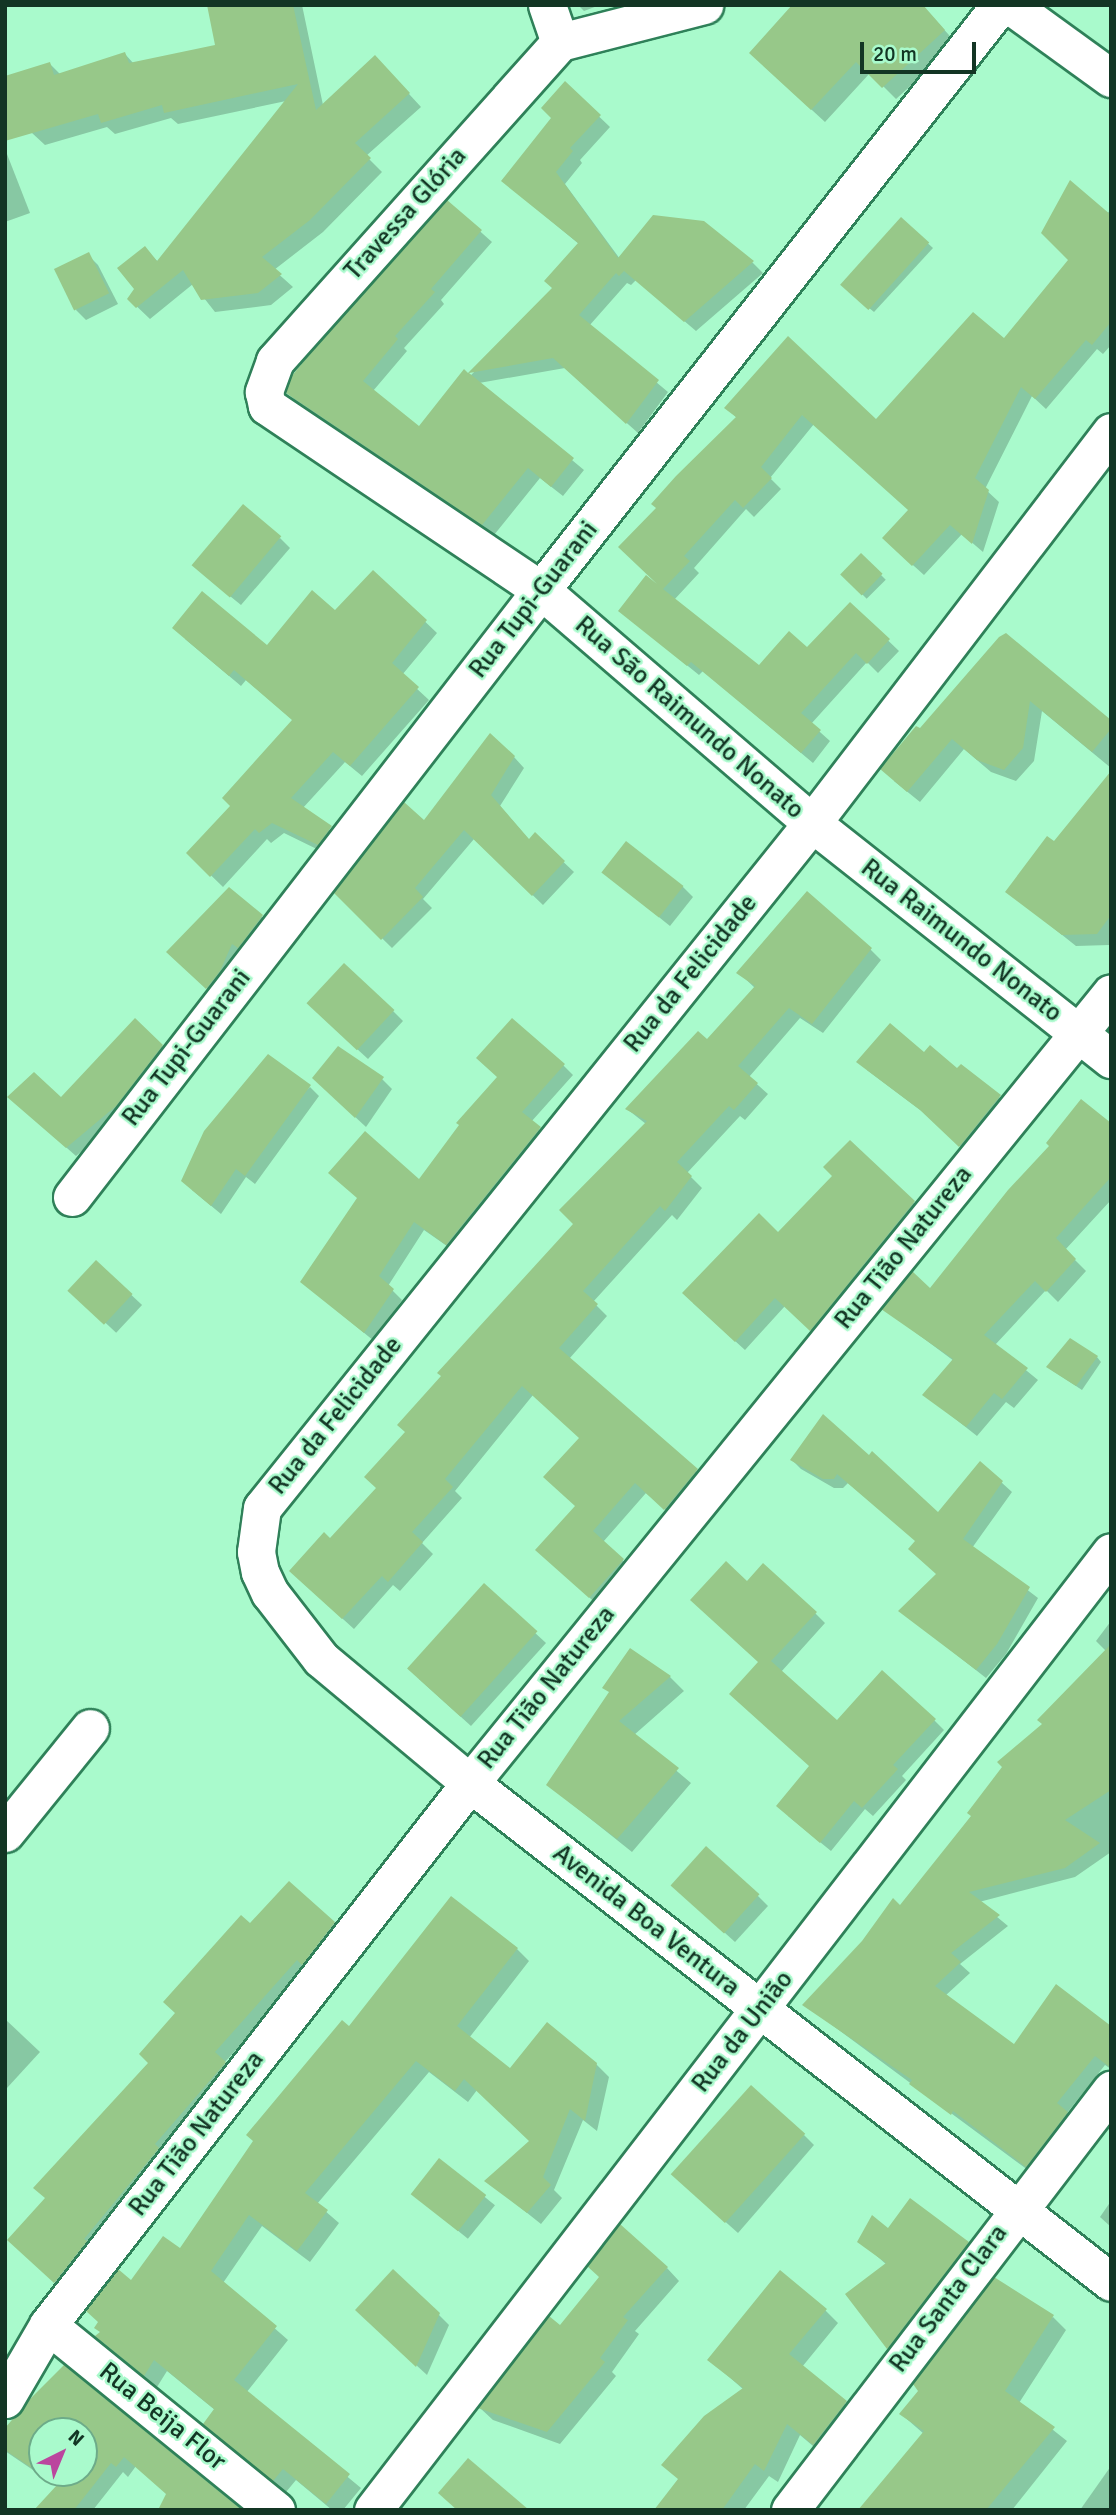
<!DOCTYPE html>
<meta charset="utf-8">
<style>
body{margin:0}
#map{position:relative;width:1116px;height:2515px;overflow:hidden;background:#a9facc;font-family:Signika,sans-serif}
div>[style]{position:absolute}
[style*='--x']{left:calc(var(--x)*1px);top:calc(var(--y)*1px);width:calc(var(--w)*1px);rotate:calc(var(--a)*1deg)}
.shadow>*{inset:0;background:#0003;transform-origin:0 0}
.building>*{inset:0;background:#97c889;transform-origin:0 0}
.roads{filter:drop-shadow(2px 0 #2f8159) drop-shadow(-2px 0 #2f8159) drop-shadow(0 2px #2f8159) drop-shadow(0 -2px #2f8159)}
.street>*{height:37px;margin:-18.5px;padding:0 18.5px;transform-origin:18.5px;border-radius:18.5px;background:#fff}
span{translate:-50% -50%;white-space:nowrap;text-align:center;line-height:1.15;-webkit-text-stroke:5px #a9facc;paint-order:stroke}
.street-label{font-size:26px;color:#133524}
.frame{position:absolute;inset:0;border:7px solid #133524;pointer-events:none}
.north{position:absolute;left:28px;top:2417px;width:70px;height:70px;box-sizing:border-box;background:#a9facc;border:2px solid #6dab89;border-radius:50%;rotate:43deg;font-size:19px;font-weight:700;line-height:28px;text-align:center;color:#133524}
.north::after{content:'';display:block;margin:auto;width:24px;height:32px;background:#bb469e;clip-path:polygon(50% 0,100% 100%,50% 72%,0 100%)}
.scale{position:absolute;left:860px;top:42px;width:116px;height:32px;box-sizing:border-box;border:4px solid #133524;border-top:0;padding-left:9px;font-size:21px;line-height:24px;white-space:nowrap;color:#133524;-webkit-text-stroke:5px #a9facc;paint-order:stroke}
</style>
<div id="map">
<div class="shadow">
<i style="clip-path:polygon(208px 5px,302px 5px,323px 105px,387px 70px,421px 107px,366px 156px,382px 172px,323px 232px,274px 270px,293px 287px,271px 305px,215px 312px,193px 284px,150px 319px,129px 299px,136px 289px,145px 248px,158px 262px,286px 101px,178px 124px,171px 118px,115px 134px,107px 127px,45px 145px,32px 133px,50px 64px,61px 75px,125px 54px,134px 64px,217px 46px)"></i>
<i style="clip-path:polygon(578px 5px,600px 5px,584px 11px)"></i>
<i style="clip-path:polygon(922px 5px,957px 44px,896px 99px,870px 73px,825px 122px,764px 66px)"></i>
<i style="clip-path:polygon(565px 84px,610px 127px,580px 160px,582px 163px,565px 184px,620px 259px,752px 262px,763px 273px,696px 331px,636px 280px,631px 285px,627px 283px,589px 326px,668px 392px,638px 433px,565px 368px,479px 383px,584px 470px,563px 496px,540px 478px,494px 535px,299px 404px,288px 393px,447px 202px,492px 242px,441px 300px,444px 304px,404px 348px,407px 351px,373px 391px,420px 428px,554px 289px,579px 244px,503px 181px,553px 118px)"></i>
<i style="clip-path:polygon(5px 149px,30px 213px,5px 222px)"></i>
<i style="clip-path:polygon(1111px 209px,1111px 345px,1103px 354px,1097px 349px,1046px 409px,1032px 396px,985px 489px,999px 502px,983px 552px,962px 534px,924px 575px,894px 548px,910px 510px,814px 424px,770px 478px,781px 489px,754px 517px,746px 509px,694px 568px,699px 573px,674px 600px,759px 667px,807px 650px,850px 604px,899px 651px,878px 673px,867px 662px,811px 724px,830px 741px,813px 763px,703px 671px,699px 675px,620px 611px,660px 588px,658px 508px,737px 418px,727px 408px,876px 422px,1004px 341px)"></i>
<i style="clip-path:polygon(902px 220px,933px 248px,874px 312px,847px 290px)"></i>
<i style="clip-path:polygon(88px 255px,98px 265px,118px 304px,86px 320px,76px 310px)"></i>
<i style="clip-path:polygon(280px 538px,290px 548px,241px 605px,204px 575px)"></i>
<i style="left:861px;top:555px;width:35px;height:27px;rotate:45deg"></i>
<i style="clip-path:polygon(373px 572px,437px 633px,402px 675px,429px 700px,362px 776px,345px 762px,302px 809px,342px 839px,329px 855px,284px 833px,271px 843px,267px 839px,223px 887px,188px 853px,232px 806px,294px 721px,246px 680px,241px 686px,185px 639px,267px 648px,335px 612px)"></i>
<i style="clip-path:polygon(1001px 638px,1111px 722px,1111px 768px,1042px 711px,1034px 761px,1016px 781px,991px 772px,964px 749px,920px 802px,894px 781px,920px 731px)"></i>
<i style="clip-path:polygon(514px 757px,524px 768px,500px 806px,530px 841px,535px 835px,574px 872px,543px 905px,474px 839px,423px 899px,432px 908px,392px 948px,336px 893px)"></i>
<i style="clip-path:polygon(1111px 773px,1111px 942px,1109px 945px,1076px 946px,1008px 892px,1054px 844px)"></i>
<i style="clip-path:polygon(604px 873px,683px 887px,693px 897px,670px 926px)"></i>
<i style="clip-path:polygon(229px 889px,272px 926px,217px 998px,169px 952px)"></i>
<i style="clip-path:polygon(870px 949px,881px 960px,823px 1033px,800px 1018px,749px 1077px,768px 1094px,745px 1120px,740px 1116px,687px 1173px,702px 1188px,677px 1220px,672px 1215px,593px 1302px,607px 1316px,569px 1359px,707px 1481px,676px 1519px,646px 1493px,603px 1542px,634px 1571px,601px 1608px,548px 1560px,577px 1506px,581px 1438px,533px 1395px,455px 1491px,462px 1498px,422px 1543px,433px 1554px,400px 1591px,393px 1585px,354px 1629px,302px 1582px,331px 1540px,377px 1489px,407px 1432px,575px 1224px,646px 1124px,627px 1109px,707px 1041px,755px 988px,739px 973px)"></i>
<i style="clip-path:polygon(393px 1011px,403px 1021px,368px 1059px,319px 1014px)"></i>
<i style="clip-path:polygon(135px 1020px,171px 1055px,124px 1114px,76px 1156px,18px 1105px,61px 1100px)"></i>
<i style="clip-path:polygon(924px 1054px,957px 1071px,961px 1067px,1009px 1105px,969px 1154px,931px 1118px,867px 1070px)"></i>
<i style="clip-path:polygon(563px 1065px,573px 1075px,531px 1122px,549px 1138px,457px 1253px,424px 1230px,388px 1286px,402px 1300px,374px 1341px,302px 1282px,419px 1181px,499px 1077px)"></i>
<i style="clip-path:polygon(382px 1079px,392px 1089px,366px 1127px,324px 1088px)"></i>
<i style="clip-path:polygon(310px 1087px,319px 1096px,255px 1184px,246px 1177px,221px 1214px,192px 1190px)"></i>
<i style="clip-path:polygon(1111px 1125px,1111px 1200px,1065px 1250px,1086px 1271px,1058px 1302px,1046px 1290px,995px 1345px,1038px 1380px,1014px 1408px,1006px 1402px,977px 1436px,925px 1395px,954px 1361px,884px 1309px,930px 1291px)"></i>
<i style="clip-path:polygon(850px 1142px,923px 1212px,820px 1339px,785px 1306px,745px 1350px,693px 1303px,778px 1235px,834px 1176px)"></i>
<i style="left:96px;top:1262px;width:63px;height:38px;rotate:43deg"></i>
<i style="clip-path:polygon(1097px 1357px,1101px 1362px,1082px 1390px,1053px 1371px)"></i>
<i style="clip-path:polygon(870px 1458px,938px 1515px,980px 1463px,1012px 1492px,972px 1548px,1038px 1598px,1006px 1654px,986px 1678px,901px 1611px,938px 1575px,917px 1541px,848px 1483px,843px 1488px,834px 1488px,801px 1469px,792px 1460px)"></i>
<i style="clip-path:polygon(747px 1583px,815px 1613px,825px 1623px,781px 1672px,837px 1723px,934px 1720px,944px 1730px,902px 1776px,906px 1780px,873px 1816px,865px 1809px,831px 1851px,788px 1816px,811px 1766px,760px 1662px)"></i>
<i style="clip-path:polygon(484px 1586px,546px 1643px,471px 1726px,419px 1679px)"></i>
<i style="clip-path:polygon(1111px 1621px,1111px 1852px,1075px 1877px,979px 1902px,1008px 1926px,960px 1964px,970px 1973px,945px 1996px,1014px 2046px,1111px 2028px,1111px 2069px,1105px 2065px,1067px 2113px,1077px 2123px,1036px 2176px,805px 2005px,900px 1907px,1044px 1724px,1106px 1651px,1096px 1641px)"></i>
<i style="clip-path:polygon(630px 1650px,670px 1677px,684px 1691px,634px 1735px,691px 1783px,632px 1852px,548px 1785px,610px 1693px)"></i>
<i style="clip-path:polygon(683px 1895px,758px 1896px,768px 1906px,735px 1942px)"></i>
<i style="clip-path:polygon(334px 1923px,344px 1933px,224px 2063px,235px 2073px,65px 2291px,20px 2250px,47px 2199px,150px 2063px)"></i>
<i style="clip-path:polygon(517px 1949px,529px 1961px,469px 2038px,510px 2070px,596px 2064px,609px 2077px,597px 2131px,583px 2120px,554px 2190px,562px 2198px,541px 2224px,487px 2181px,531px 2141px,477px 2090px,468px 2102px,429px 2072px,317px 2204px,339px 2223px,310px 2262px,262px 2226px,223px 2283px,288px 2340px,246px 2393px,361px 2488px,343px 2510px,332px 2510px,296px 2480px,286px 2492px,217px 2436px,215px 2410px,167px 2371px,157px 2387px,98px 2336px,131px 2283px,180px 2251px,349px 2028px)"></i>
<i style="clip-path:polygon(5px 2019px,40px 2052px,7px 2088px,5px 2087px)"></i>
<i style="clip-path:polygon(804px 2135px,814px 2145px,738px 2233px,685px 2186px)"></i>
<i style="left:439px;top:2160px;width:72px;height:43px;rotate:39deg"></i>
<i style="clip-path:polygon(1111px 2201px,1111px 2227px,1100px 2217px)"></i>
<i style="clip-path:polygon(888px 2230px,967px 2243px,977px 2253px,897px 2358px,847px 2294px,887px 2265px,860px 2241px)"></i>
<i style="clip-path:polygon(667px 2268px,679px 2281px,635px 2331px,639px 2334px,612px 2372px,616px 2376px,560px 2444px,493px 2420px,480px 2408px,560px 2327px)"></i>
<i style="clip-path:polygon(825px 2310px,838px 2323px,802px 2367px,858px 2415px,826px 2457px,800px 2435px,778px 2482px,769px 2476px,744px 2510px,656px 2510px,744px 2390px,710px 2360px)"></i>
<i style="clip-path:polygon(439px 2315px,449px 2325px,427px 2375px,367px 2320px)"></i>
<i style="clip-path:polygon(1053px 2317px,1066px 2330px,1019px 2403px,1067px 2441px,1012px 2510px,861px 2510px,924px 2434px,901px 2414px)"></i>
<i style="clip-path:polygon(evenodd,31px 2400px,240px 2510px,168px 2494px,136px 2466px,128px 2477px,123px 2472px,93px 2510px,36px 2510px,58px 2487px,5px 2451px,5px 2431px,31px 2400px,42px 2431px,84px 2431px,84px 2473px,42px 2473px,42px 2431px)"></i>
<i style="clip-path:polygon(1111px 2466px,1111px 2510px,1080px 2510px)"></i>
</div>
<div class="building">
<i style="clip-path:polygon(207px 5px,293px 5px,316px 110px,375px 55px,410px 93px,355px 143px,371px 158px,310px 220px,262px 257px,282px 274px,258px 293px,201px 300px,183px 270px,136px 308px,127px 299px,134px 289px,117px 268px,145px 246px,157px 261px,298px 84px,164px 113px,162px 105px,101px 123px,98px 114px,5px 141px,5px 76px,50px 62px,54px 75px,125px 52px,129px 63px,215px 45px)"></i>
<i style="clip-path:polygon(792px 5px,923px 5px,945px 30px,882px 88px,856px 62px,811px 110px,749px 53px)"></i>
<i style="clip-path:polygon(565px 81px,601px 115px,570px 148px,573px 151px,556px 172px,618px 258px,653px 215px,704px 221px,754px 261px,684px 322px,624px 271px,619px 276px,616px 273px,579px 315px,659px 380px,626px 424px,553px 358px,469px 373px,574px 458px,551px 487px,528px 468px,482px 525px,286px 393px,291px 377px,312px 351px,447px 200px,482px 230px,431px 289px,435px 292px,395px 336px,398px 339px,363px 381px,419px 426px,464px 369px,468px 373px,552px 288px,544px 281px,578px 243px,501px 181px,551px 118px,541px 108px)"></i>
<i style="clip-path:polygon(1070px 180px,1111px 215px,1111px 322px,1092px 345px,1086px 340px,1035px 399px,1021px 387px,975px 478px,989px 490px,972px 544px,950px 525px,912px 566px,882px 538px,908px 510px,802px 415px,761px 467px,772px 478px,743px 508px,735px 500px,684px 556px,690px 561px,663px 589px,759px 665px,789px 631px,807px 647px,850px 602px,890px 639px,867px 664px,856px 653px,801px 713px,821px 730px,801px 753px,691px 662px,687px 666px,618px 611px,646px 575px,657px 584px,618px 547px,656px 508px,651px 504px,676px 476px,736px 417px,724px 408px,788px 336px,876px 419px,973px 312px,1004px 338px,1068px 260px,1041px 233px)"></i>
<i style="left:901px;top:217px;width:38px;height:91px;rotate:42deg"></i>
<i style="left:89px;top:252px;width:46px;height:39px;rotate:64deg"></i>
<i style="left:243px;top:504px;width:50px;height:80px;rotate:40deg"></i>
<i style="left:861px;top:553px;width:30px;height:30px;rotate:44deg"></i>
<i style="clip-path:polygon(373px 570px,427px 620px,392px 663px,419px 687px,350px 766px,333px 752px,291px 798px,332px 826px,318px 845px,272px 823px,259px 833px,255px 829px,210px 877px,186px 853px,230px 806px,222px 798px,292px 720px,234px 670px,229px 676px,172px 628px,202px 591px,267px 645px,312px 590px,335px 610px)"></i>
<i style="clip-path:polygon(1006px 633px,1111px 720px,1111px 729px,1092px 752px,1030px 701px,1023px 748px,1004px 770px,977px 760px,952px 739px,907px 792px,880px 769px,916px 726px,920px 728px,999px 637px)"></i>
<i style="clip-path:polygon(490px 733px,515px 756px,491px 795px,529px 839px,535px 832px,565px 861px,532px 896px,464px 830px,415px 888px,423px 897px,381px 940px,334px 893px,404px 802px,424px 820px)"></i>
<i style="clip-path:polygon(1111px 771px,1111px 915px,1097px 934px,1062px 935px,1005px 892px,1047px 836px,1054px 841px)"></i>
<i style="left:626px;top:841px;width:73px;height:40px;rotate:38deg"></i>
<i style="clip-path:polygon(229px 887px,263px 915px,238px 948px,232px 944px,220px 971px,206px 989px,166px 952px)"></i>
<i style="clip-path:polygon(807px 891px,872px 948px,812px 1024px,789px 1008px,738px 1066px,758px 1083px,734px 1110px,729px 1106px,677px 1162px,692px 1176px,665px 1211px,660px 1206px,583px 1291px,598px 1304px,559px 1348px,698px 1469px,664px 1510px,635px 1483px,593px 1531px,624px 1559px,589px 1598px,535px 1550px,575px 1506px,543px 1477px,579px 1438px,522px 1386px,445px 1479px,453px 1487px,412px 1532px,423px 1542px,388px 1582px,382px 1576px,342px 1619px,289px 1571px,324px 1532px,330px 1538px,376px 1488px,364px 1477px,405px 1432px,397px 1425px,441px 1376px,437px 1373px,573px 1224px,559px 1210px,647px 1121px,625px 1109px,698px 1031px,707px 1039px,755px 986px,736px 973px)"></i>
<i style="left:344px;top:963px;width:69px;height:55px;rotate:43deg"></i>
<i style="clip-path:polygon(135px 1018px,163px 1045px,116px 1106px,66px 1148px,7px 1097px,34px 1072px,61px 1097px)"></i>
<i style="clip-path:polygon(512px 1018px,565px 1064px,522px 1112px,541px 1127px,446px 1245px,414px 1222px,379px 1276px,394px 1289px,364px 1333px,300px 1282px,357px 1198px,328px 1173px,365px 1131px,419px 1179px,459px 1125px,456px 1123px,497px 1077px,476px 1058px)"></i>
<i style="clip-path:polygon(890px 1023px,924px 1052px,930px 1045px,957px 1068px,961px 1064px,1001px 1095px,959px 1147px,920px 1110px,856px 1062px)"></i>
<i style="clip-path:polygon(338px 1046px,384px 1077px,355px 1118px,312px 1078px)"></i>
<i style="clip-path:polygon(268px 1054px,311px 1085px,245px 1176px,236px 1169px,211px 1206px,181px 1181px,204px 1131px)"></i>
<i style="clip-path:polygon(1081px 1099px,1111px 1123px,1111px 1177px,1056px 1238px,1076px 1259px,1046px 1292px,1035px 1281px,984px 1335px,1028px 1368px,1002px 1399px,994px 1393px,966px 1427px,922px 1395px,953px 1359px,881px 1309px,912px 1271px,930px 1288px,1008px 1190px,1049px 1146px,1046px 1143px)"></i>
<i style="clip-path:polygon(850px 1140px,915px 1201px,810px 1331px,775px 1298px,735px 1342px,682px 1293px,759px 1213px,778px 1232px,832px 1176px,823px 1167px)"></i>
<i style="left:96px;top:1260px;width:50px;height:42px;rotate:43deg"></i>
<i style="clip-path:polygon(1070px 1338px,1098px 1356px,1076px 1386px,1046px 1367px)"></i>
<i style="clip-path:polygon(823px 1414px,869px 1455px,872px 1451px,938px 1512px,980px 1461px,1003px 1481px,963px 1539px,1030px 1587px,997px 1644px,976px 1670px,898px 1611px,936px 1574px,908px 1549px,915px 1541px,837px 1474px,834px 1479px,823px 1479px,790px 1460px)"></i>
<i style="clip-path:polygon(726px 1561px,747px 1581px,763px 1563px,817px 1612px,771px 1661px,837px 1720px,882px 1670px,936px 1719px,893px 1765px,898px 1769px,862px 1808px,854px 1801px,820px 1843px,776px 1806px,809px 1766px,729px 1694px,758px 1662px,690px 1600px)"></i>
<i style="left:484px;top:1583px;width:72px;height:115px;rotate:42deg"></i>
<i style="clip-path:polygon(1111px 1644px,1111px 1790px,1065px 1820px,1100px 1843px,1065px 1868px,969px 1892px,1000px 1915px,951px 1953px,961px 1962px,935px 1986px,1014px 2044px,1056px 1984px,1111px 2026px,1111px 2068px,1095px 2056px,1057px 2103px,1068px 2112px,1026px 2167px,953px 2111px,951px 2115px,909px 2084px,912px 2080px,802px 2005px,862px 1941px,893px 1898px,900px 1905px,971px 1816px,967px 1813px,1002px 1767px,997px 1762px,1042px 1724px,1037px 1720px)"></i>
<i style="clip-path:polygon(630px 1648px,671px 1676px,619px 1721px,679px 1768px,617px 1839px,546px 1785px,609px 1692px,602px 1688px)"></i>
<i style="left:706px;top:1846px;width:72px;height:53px;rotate:42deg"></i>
<i style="clip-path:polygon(289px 1881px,335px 1922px,302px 1965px,297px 1960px,215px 2052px,226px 2062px,155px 2144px,159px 2148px,84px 2239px,87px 2241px,54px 2283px,7px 2240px,45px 2198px,33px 2188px,148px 2063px,139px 2054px,175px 2013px,163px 2002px,241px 1915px,250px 1923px)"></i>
<i style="clip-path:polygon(451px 1896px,518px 1948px,457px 2026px,510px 2068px,547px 2022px,597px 2063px,585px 2121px,570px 2109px,543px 2177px,551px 2185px,527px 2213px,484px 2181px,529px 2141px,464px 2079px,455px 2091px,416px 2061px,305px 2193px,328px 2210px,297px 2251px,249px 2215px,211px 2271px,277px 2326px,234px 2380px,350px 2474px,326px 2504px,283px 2469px,273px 2481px,203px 2424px,214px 2409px,154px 2360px,144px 2376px,95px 2336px,100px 2332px,94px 2328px,98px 2322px,86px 2311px,118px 2269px,131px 2280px,163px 2236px,180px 2248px,253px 2141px,246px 2135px,342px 2020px,349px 2026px)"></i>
<i style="left:751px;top:2085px;width:73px;height:120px;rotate:42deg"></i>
<i style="left:439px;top:2158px;width:60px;height:46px;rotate:38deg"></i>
<i style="clip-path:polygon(910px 2198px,969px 2242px,887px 2349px,845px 2294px,886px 2263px,857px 2242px,872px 2215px,888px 2228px)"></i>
<i style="clip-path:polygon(620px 2224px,668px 2267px,623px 2317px,628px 2320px,600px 2358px,605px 2362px,547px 2432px,478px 2408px,549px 2316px,560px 2325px,599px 2277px,587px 2266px)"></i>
<i style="clip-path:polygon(393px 2269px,440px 2313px,416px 2367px,355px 2310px)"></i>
<i style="clip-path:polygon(780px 2270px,827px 2309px,789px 2354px,847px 2401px,813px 2445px,787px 2424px,764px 2471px,755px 2464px,722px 2510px,654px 2510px,678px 2479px,661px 2465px,704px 2416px,743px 2388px,707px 2360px)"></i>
<i style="clip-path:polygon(994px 2277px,1054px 2315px,1005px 2391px,1055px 2427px,986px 2510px,858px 2510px,924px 2431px,899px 2414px,918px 2391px,913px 2384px)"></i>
<i style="clip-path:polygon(evenodd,64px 2365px,242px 2510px,158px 2510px,166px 2494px,124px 2457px,116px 2467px,111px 2463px,74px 2510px,34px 2510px,57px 2485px,5px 2450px,5px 2428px,30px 2399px,64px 2365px,42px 2431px,84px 2431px,84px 2473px,42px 2473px,42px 2431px)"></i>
<i style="clip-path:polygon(468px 2458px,529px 2510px,457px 2510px,438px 2493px)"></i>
</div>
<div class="roads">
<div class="street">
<i style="--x:547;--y:5;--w:39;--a:71"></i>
<i style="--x:1010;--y:5;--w:125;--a:35.9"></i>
<i style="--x:560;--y:42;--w:428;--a:131.8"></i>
<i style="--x:275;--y:361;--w:33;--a:110"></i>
<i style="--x:264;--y:392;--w:14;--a:78"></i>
<i style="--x:267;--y:406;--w:330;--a:33.9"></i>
<i style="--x:541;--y:590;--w:357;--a:40.7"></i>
<i style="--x:812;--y:823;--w:381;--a:38.3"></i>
<i style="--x:560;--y:42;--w:149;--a:-14.4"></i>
<i style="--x:1111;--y:432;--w:492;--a:127.4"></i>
<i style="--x:812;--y:823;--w:878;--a:128.76"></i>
<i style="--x:262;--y:1508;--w:44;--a:97.8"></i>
<i style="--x:256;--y:1552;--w:20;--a:79"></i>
<i style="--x:260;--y:1572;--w:23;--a:65"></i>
<i style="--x:270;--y:1593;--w:83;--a:52.3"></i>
<i style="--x:321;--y:1659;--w:194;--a:39.8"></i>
<i style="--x:470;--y:1783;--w:812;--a:37.9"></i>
<i style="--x:72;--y:1197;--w:767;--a:-52.31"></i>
<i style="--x:541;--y:590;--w:744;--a:-51.88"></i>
<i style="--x:5;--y:1833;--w:135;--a:-51"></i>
<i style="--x:48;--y:2325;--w:294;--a:39.1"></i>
<i style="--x:5;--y:2399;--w:86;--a:-59.8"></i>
<i style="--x:48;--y:2325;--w:687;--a:-52.1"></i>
<i style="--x:470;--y:1783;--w:1017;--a:-50.94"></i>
<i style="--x:373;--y:2510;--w:1209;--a:-52.39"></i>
<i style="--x:790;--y:2510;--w:529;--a:-52.61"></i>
</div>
</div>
<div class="street-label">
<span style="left:406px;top:214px;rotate:-48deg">Travessa Glória</span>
<span style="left:534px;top:600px;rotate:-52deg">Rua Tupi-Guarani</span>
<span style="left:689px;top:718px;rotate:41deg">Rua São Raimundo Nonato</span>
<span style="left:961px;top:941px;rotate:38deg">Rua Raimundo Nonato</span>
<span style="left:691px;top:974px;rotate:-51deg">Rua da Felicidade</span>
<span style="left:187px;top:1048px;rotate:-52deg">Rua Tupi-Guarani</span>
<span style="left:904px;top:1248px;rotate:-51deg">Rua Tião Natureza</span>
<span style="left:336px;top:1416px;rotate:-51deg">Rua da Felicidade</span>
<span style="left:547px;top:1688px;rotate:-51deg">Rua Tião Natureza</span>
<span style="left:646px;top:1921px;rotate:38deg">Avenida Boa Ventura</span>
<span style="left:743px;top:2032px;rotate:-52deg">Rua da União</span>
<span style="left:197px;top:2134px;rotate:-52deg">Rua Tião Natureza</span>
<span style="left:949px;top:2299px;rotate:-53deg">Rua Santa Clara</span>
<span style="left:162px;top:2417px;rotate:39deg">Rua Beija Flor</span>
</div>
<div class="frame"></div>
<div class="north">N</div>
<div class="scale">20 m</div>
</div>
